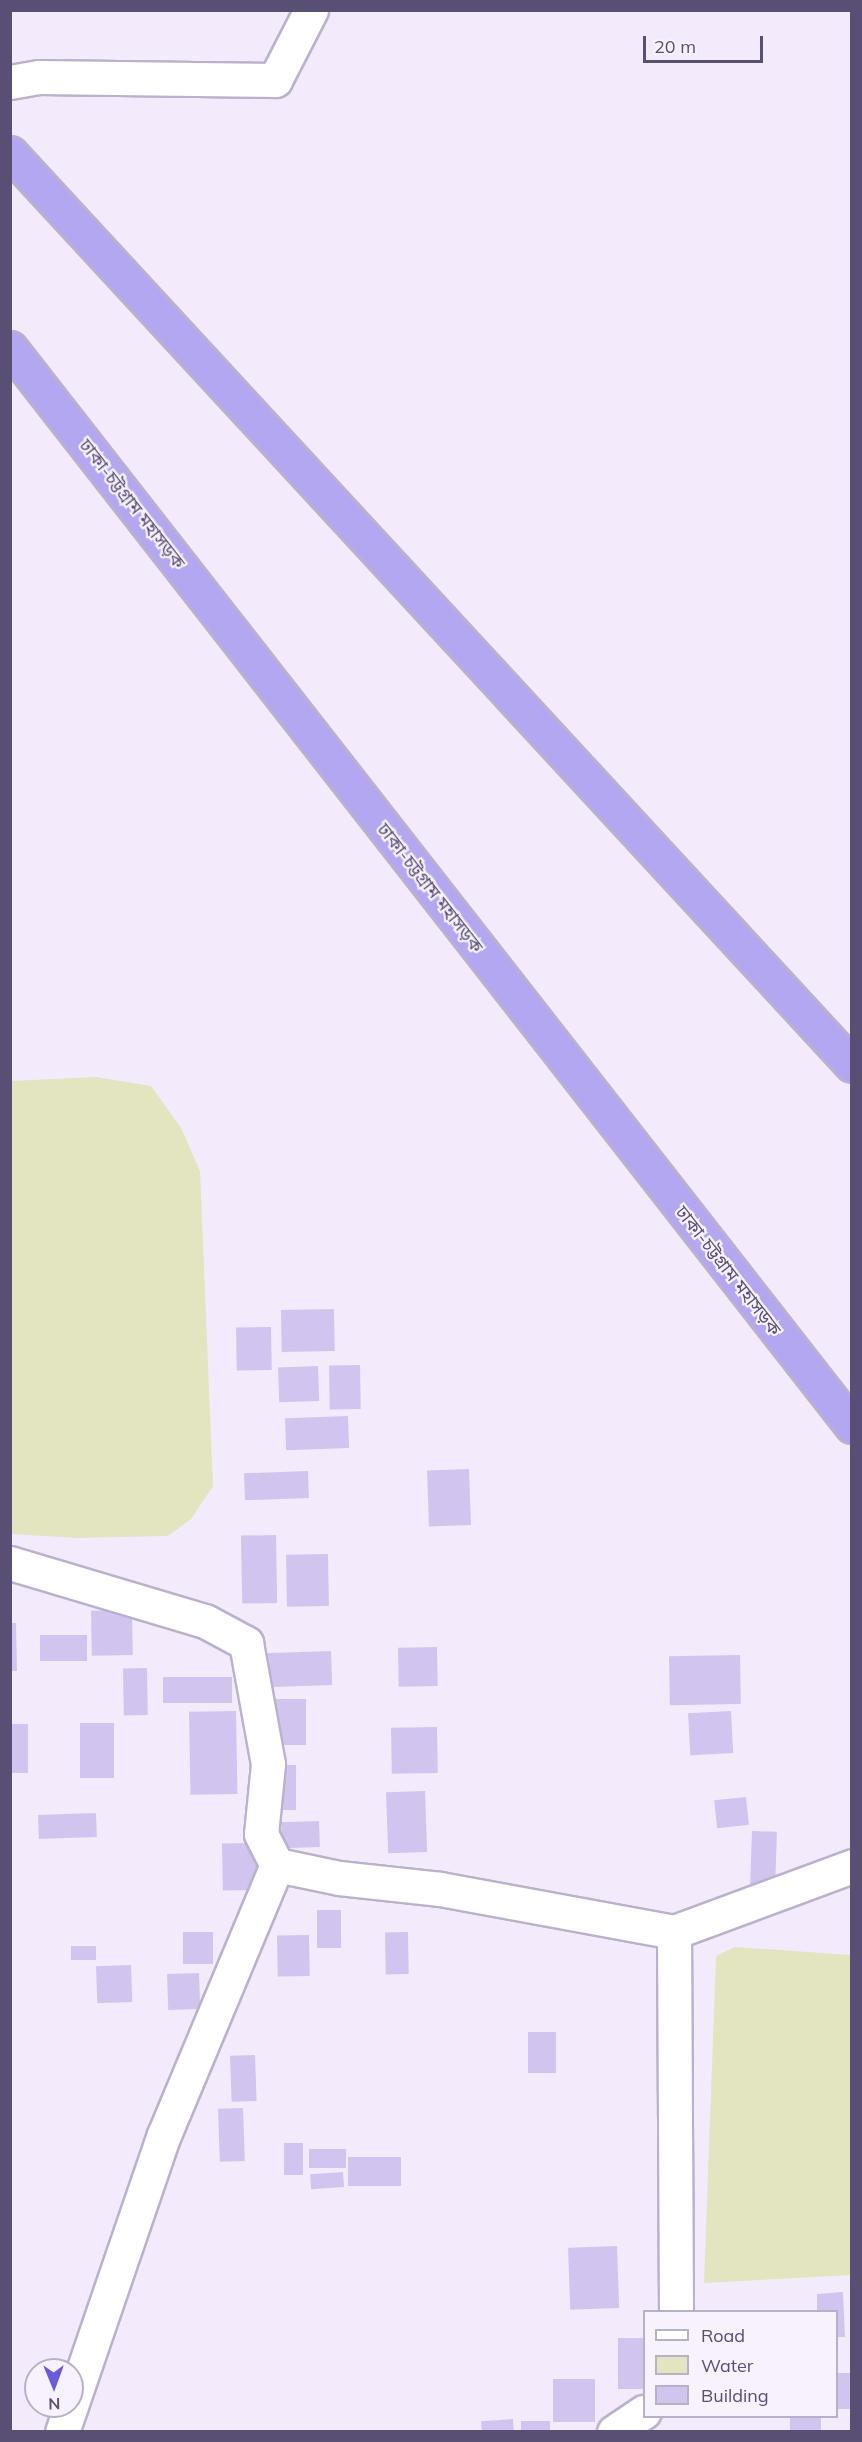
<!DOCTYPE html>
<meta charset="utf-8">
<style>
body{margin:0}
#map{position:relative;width:862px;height:2442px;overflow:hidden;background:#f3ebfb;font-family:Mulish,"Noto Sans Bengali",sans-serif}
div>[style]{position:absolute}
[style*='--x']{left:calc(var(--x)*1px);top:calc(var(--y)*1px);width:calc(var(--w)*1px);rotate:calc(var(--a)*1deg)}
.water>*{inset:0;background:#e3e4c0}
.building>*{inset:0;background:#d1c5ef;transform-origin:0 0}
.roads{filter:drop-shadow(2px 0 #bbb1cd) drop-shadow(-2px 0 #bbb1cd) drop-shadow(0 2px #bbb1cd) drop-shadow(0 -2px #bbb1cd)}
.street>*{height:33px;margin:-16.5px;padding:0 16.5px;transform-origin:16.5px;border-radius:16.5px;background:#fff}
.highway>*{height:33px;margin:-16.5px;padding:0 16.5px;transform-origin:16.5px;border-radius:16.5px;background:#b2a7f0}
span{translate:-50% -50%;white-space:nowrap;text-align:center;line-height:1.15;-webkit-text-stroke:4.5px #f8f1fe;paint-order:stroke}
.street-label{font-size:18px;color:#594f75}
.frame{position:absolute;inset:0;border:12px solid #594f75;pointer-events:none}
.legend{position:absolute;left:643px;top:2310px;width:195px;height:108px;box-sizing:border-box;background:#f8f1fe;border:2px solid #b8b0c7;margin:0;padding:8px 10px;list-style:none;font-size:18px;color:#594f75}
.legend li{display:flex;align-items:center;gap:12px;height:30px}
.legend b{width:30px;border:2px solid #b8b0c7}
.north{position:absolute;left:24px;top:2358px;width:60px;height:60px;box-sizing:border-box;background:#f8f1fe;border:2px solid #b8b0c7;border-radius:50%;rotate:179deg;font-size:16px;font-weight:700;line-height:24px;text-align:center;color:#594f75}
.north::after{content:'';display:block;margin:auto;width:21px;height:27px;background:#695bdb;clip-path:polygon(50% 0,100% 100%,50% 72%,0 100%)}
.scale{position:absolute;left:643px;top:36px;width:120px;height:27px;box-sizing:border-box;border:3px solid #594f75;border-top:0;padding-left:8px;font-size:18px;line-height:21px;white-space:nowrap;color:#594f75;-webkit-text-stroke:4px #f8f1fe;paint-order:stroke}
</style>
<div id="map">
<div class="water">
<i style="clip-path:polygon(96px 1077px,151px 1086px,181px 1128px,200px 1171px,213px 1486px,191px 1519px,168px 1536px,77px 1538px,11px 1534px,11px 1081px)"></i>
<i style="clip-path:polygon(735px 1947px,851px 1955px,851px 2275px,704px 2283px,716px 1956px)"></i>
</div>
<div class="building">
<i style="left:334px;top:1309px;width:42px;height:53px;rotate:89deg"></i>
<i style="left:271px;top:1327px;width:43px;height:35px;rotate:89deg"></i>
<i style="left:360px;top:1365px;width:44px;height:31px;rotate:89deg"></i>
<i style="left:318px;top:1366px;width:35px;height:40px;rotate:88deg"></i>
<i style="left:348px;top:1416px;width:32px;height:63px;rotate:88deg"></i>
<i style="left:469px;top:1469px;width:56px;height:42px;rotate:88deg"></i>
<i style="left:308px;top:1471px;width:27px;height:64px;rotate:88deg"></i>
<i style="left:276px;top:1535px;width:68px;height:35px;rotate:89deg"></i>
<i style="left:328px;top:1554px;width:52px;height:42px;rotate:89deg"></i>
<i style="left:132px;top:1610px;width:45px;height:41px;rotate:89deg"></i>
<i style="clip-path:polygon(10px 1623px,16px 1623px,17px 1671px,10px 1671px)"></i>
<i style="left:87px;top:1635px;width:26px;height:47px;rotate:90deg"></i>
<i style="left:437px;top:1647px;width:39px;height:39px;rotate:89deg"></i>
<i style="left:331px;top:1651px;width:34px;height:67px;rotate:88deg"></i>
<i style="left:740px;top:1655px;width:49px;height:71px;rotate:89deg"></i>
<i style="left:147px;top:1668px;width:47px;height:24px;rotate:89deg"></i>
<i style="left:232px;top:1677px;width:26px;height:69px;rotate:90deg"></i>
<i style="left:271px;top:1699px;width:35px;height:46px"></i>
<i style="left:236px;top:1711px;width:83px;height:47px;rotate:89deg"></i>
<i style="left:731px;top:1711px;width:42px;height:43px;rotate:87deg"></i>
<i style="left:80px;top:1723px;width:34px;height:55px"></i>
<i style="left:10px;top:1724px;width:18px;height:49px"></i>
<i style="left:437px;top:1727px;width:46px;height:46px;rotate:89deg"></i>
<i style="left:275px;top:1765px;width:21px;height:45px"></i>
<i style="left:425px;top:1791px;width:61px;height:39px;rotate:88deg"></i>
<i style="left:746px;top:1797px;width:28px;height:32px;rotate:84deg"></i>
<i style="left:96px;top:1813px;width:24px;height:58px;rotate:88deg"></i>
<i style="left:319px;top:1821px;width:26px;height:38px;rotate:88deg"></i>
<i style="left:752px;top:1831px;width:25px;height:53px;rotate:2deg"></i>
<i style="left:256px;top:1843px;width:47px;height:34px;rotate:89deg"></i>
<i style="left:317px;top:1910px;width:24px;height:38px"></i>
<i style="left:183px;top:1932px;width:30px;height:32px"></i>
<i style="left:408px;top:1932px;width:42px;height:23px;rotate:89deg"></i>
<i style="left:309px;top:1935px;width:41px;height:32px;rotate:89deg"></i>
<i style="left:96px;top:1946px;width:14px;height:25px;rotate:90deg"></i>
<i style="left:131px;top:1965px;width:37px;height:35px;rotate:88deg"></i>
<i style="left:199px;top:1973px;width:36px;height:32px;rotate:88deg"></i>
<i style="left:556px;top:2032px;width:41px;height:28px;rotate:90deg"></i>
<i style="left:255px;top:2055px;width:46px;height:25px;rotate:88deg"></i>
<i style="left:243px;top:2108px;width:53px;height:25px;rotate:88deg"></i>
<i style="left:284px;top:2143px;width:19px;height:32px"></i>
<i style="left:346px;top:2149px;width:19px;height:37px;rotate:90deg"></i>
<i style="left:401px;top:2157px;width:29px;height:53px;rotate:90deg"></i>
<i style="left:343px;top:2172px;width:15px;height:33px;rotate:86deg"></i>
<i style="left:617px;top:2246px;width:62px;height:49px;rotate:88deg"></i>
<i style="clip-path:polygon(843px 2292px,845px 2337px,836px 2337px,836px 2312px,817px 2312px,817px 2294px)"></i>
<i style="left:644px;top:2338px;width:51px;height:26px;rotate:90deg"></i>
<i style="left:852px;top:2373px;width:36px;height:16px;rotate:90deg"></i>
<i style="left:553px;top:2379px;width:42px;height:43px"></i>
<i style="left:790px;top:2416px;width:31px;height:16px"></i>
<i style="left:513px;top:2419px;width:13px;height:32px;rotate:86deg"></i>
<i style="left:550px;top:2421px;width:11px;height:29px;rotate:90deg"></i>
</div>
<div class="roads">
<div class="street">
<i style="--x:10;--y:82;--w:29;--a:-10"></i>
<i style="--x:39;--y:77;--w:236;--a:0.7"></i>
<i style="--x:275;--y:80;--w:79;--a:-62.8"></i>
<i style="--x:10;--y:1563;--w:203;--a:16.6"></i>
<i style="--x:205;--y:1621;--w:47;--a:28.2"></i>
<i style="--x:246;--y:1643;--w:123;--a:79.7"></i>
<i style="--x:268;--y:1764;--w:70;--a:95.7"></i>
<i style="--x:261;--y:1834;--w:35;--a:63"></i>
<i style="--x:277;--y:1865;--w:63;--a:11.8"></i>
<i style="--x:339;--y:1878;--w:102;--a:6.2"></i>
<i style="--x:440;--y:1889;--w:238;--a:10.4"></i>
<i style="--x:676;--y:2312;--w:380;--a:-90.3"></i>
<i style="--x:674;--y:1932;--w:190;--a:-20.3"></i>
<i style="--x:72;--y:2403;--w:283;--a:-71.1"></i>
<i style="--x:164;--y:2135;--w:293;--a:-67.3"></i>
<i style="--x:62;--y:2432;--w:28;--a:-71"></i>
<i style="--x:614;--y:2432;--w:36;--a:-34"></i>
</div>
<div class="highway">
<i style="--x:10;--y:153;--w:1241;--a:47.29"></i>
<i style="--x:10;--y:348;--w:1368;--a:52.01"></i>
</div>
</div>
<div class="street-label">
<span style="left:132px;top:504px;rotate:52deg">ঢাকা-চট্টগ্রাম মহাসড়ক</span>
<span style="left:430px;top:888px;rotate:52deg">ঢাকা-চট্টগ্রাম মহাসড়ক</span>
<span style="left:728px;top:1271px;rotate:52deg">ঢাকা-চট্টগ্রাম মহাসড়ক</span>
</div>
<div class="frame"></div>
<ul class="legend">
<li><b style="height:8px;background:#fff"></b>Road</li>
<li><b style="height:16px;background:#e3e4c0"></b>Water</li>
<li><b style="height:16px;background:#d1c5ef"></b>Building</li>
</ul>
<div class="north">N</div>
<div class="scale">20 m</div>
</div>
